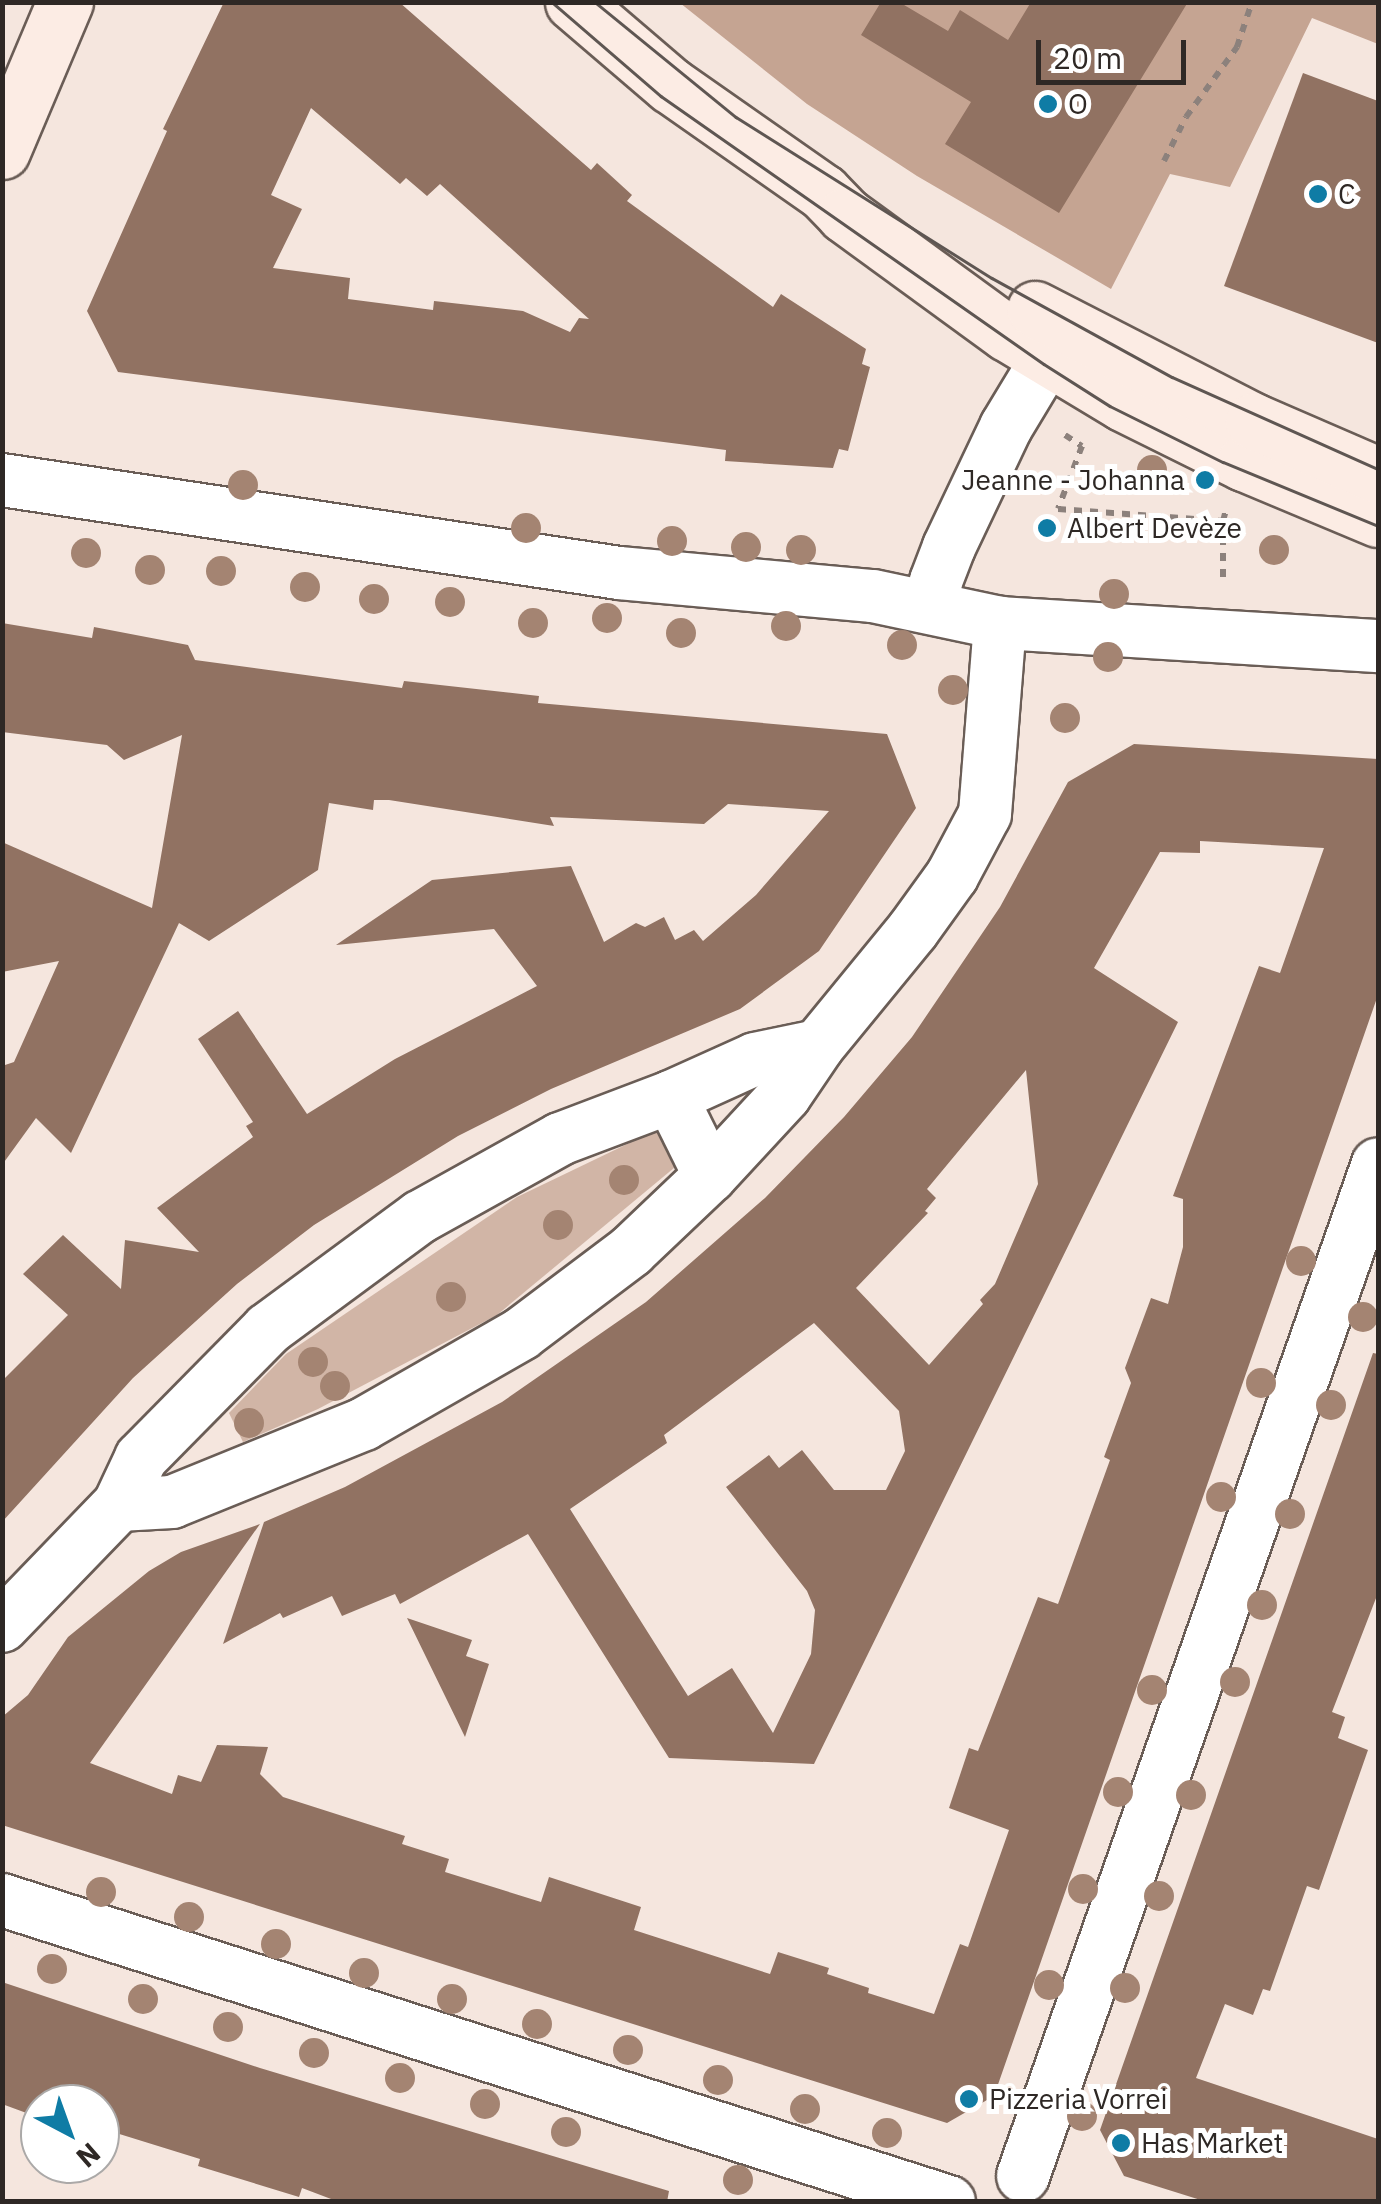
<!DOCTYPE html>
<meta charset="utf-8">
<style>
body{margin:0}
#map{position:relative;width:1381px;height:2204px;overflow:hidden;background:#f5e6de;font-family:"IBM Plex Sans",sans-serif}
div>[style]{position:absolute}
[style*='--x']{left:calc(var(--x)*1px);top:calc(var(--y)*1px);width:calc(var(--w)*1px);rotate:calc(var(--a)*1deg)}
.green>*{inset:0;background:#d1b5a6}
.forest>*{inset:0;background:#c5a492}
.building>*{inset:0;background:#917262}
.path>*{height:6px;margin-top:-3px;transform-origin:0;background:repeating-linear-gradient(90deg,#8c817c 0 8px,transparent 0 16px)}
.roads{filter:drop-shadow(2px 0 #6a5d56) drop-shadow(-2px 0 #6a5d56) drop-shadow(0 2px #6a5d56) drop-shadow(0 -2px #6a5d56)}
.street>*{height:52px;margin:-26px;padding:0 26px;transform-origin:26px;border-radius:26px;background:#fff}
.secondary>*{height:55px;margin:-27.5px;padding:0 27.5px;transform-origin:27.5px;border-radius:27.5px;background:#fcece4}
.tram>*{height:2.5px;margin:-1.25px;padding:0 1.25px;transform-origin:1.25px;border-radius:1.25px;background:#5e5652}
.trees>*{width:30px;height:30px;margin:-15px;border-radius:50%;background:#a48472}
.dots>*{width:28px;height:28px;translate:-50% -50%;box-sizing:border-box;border:5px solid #fff;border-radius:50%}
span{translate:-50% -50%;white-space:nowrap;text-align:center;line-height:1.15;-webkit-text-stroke:10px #fff;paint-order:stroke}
.poi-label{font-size:28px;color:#2e2825}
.left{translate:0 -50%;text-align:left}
.right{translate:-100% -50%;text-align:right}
.frame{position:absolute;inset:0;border:5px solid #2e2825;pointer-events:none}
.north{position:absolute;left:20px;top:2084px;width:100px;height:100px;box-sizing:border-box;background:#fff;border:2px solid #aba9a8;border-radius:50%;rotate:139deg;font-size:28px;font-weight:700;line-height:40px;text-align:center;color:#2e2825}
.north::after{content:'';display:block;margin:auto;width:35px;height:45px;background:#0f7ca5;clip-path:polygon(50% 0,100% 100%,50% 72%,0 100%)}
.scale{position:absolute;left:1036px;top:40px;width:150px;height:45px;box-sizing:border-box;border:5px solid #2e2825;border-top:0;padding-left:12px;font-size:30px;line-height:35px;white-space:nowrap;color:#2e2825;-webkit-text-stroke:8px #fff;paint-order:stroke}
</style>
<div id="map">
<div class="green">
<i style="clip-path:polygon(675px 1121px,692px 1153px,497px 1315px,318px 1409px,243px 1442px,229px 1413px,286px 1354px,517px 1197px)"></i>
</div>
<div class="forest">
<i style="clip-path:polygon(680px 3px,1378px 3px,1378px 44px,1312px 18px,1230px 187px,1170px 174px,1111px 289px,917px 176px,807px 104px)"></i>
</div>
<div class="building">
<i style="clip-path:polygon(evenodd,224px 2px,399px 2px,591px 170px,597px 163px,632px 195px,627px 201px,773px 307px,781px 294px,866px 349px,862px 364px,870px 367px,848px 451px,839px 449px,833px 468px,725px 461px,726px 450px,118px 372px,87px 311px,167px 131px,163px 129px,224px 2px,311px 108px,400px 184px,406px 178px,427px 196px,440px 184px,589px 319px,579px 318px,570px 332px,523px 311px,434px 301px,433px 310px,348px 299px,350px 278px,273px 268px,302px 209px,271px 195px,311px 108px)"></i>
<i style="clip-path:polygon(881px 2px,899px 2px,948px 31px,960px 10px,1008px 40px,1031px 2px,1188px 2px,1059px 213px,945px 144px,971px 102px,861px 35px)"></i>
<i style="clip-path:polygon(1303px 73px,1378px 101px,1378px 343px,1224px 286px)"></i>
<i style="clip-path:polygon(2px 623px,92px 638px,94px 627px,188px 645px,195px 660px,342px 680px,402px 688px,404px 681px,539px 696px,538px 703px,887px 734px,916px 808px,819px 951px,740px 1009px,551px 1089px,458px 1136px,314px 1225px,237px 1284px,133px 1378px,2px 1522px,2px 1381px,68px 1315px,23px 1274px,63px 1235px,121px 1289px,125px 1240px,199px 1252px,157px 1208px,253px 1137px,246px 1126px,253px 1122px,198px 1039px,238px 1011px,307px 1114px,395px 1059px,537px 986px,494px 929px,336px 945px,432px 880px,571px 866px,604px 942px,636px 923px,645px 927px,664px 917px,675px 940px,694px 930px,703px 941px,756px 895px,829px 811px,728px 804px,704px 824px,550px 817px,554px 826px,389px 800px,374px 800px,373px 810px,329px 803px,318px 870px,209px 941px,179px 923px,71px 1153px,36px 1118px,2px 1165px,2px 1066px,14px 1062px,59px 961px,2px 972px,2px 842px,152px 908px,182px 735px,124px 760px,107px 745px,2px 732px)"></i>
<i style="clip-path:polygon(evenodd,1134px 744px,1378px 759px,1378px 995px,994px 2096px,947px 2123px,2px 1825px,2px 1717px,28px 1695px,68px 1637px,149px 1571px,181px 1552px,260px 1524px,90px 1763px,172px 1794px,178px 1775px,201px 1782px,217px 1745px,268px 1747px,260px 1774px,283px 1797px,405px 1836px,402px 1844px,449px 1859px,445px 1872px,541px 1902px,549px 1877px,641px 1907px,634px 1930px,770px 1974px,778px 1952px,829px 1968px,827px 1974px,869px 1988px,868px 1993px,934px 2014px,960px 1944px,968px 1947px,1009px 1830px,949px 1808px,969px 1748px,978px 1751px,1038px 1597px,1058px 1604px,1110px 1460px,1104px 1457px,1131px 1383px,1125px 1368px,1151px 1298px,1168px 1304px,1183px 1247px,1183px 1199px,1173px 1196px,1259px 966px,1280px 973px,1324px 848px,1200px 841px,1200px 853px,1160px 852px,1094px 968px,1178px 1022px,814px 1764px,669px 1758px,528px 1534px,400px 1604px,395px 1594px,342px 1616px,332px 1596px,283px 1618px,280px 1613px,223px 1644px,264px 1522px,345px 1487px,502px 1402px,646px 1302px,765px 1198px,844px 1117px,912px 1037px,1000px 907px,1068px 782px,1134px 744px,1026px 1070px,1038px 1184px,995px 1284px,980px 1300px,983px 1304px,929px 1365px,856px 1288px,928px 1213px,925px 1211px,936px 1198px,927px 1189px,1026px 1070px,1134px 744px,814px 1323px,899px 1411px,905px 1451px,886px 1490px,834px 1490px,802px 1450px,779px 1468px,769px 1455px,726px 1487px,807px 1591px,815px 1610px,811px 1654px,773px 1733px,732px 1668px,688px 1696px,570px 1509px,667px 1443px,664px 1435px,814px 1323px)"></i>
<i style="clip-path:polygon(1373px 1353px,1378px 1354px,1378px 1593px,1332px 1712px,1345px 1717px,1338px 1738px,1368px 1750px,1319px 1890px,1307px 1886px,1270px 1991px,1263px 1989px,1253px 2015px,1225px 2004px,1196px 2078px,1378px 2139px,1378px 2202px,1207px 2202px,1124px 2176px,1100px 2130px)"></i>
<i style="clip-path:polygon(407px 1618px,472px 1640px,466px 1656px,489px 1664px,465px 1737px)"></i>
<i style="clip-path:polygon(2px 1982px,260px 2068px,669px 2191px,667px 2202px,339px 2202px,302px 2188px,299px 2197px,198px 2166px,200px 2159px,100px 2128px,100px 2104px,40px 2104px,40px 2118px,2px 2104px)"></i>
</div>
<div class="path">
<i style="--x:1164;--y:161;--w:49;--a:-63.4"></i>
<i style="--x:1186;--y:117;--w:87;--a:-53.9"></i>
<i style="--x:1237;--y:47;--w:47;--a:-71.6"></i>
<i style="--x:1065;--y:435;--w:20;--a:33"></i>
<i style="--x:1082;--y:446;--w:67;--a:110.9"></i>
<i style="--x:1058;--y:509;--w:165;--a:4.2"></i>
<i style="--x:1223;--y:521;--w:11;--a:-75"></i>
<i style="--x:1223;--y:521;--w:63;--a:90"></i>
</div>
<div class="roads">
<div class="street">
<i style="--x:2;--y:480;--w:624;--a:8.57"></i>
<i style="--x:619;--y:573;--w:255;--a:5.2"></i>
<i style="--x:873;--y:596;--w:130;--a:12"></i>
<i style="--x:1000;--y:623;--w:379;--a:3.5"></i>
<i style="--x:933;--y:605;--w:24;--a:-83"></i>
<i style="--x:936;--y:581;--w:36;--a:-69"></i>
<i style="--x:949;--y:547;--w:133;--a:-64.6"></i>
<i style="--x:1006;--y:427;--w:74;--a:-58.9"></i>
<i style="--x:1044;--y:364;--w:7;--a:-56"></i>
<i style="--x:1048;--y:358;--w:44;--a:2.6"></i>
<i style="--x:671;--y:1097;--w:88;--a:63.7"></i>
<i style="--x:119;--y:1505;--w:53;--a:-3.2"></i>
<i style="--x:172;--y:1502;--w:207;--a:-22.1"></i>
<i style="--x:364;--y:1424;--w:181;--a:-29.8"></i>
<i style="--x:521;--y:1334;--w:138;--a:-37"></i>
<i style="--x:631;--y:1251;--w:109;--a:-43.5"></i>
<i style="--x:710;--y:1176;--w:110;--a:-47.2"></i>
<i style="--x:785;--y:1095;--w:59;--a:-56"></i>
<i style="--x:818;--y:1046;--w:150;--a:-50.7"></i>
<i style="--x:913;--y:930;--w:67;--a:-54.2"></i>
<i style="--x:952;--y:876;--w:70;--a:-62"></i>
<i style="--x:985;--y:814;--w:192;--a:-85.5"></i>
<i style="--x:2;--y:1626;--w:168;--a:-46"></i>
<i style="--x:119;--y:1505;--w:52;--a:-64.9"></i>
<i style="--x:141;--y:1458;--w:181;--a:-45.4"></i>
<i style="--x:268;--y:1329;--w:189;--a:-36.4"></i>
<i style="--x:420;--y:1217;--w:160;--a:-29.1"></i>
<i style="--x:560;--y:1139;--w:119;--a:-20.7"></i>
<i style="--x:671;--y:1097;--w:92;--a:-24.3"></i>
<i style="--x:755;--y:1059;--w:64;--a:-11.7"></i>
<i style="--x:2;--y:1900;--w:994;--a:17.69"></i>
<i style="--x:1023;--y:2176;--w:1072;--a:-70.67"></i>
</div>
<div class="secondary">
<i style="--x:573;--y:2;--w:128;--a:40.6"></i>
<i style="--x:670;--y:85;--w:187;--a:35"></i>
<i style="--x:823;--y:192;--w:32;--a:46"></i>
<i style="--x:845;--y:215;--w:200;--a:36.1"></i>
<i style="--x:1007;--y:333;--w:135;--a:31.1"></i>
<i style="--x:1123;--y:403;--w:135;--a:26.4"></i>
<i style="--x:1244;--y:463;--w:145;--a:22.7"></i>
<i style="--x:2;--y:151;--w:162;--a:-67.1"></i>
<i style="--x:1035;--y:309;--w:245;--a:27.2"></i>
<i style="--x:1253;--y:421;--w:136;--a:23.4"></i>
</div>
</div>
<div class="tram">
<i style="--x:552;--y:2;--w:144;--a:40.8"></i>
<i style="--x:661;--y:96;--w:467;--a:35"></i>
<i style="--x:1044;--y:364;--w:78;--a:32.5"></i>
<i style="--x:1110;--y:406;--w:126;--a:26.4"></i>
<i style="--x:1223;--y:462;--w:168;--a:22.4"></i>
<i style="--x:595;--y:2;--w:182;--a:39.2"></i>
<i style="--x:736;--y:117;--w:302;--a:32.2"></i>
<i style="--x:992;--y:278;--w:205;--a:28.8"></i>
<i style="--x:1172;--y:377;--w:226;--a:24.1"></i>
</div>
<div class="trees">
<i style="left:1152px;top:470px"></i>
<i style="left:243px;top:485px"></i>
<i style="left:526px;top:528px"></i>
<i style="left:672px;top:541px"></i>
<i style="left:746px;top:547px"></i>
<i style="left:801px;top:550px"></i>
<i style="left:1274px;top:550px"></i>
<i style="left:86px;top:553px"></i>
<i style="left:150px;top:570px"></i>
<i style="left:221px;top:571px"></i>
<i style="left:305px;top:587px"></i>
<i style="left:1114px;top:594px"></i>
<i style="left:374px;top:599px"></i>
<i style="left:450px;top:602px"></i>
<i style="left:607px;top:618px"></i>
<i style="left:533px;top:623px"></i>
<i style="left:786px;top:626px"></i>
<i style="left:681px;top:633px"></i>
<i style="left:902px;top:645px"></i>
<i style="left:1108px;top:657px"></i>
<i style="left:953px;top:690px"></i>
<i style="left:1065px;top:718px"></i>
<i style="left:624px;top:1180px"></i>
<i style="left:558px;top:1225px"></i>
<i style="left:1301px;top:1261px"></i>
<i style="left:451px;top:1297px"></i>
<i style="left:1363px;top:1317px"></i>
<i style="left:313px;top:1362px"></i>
<i style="left:1261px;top:1383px"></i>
<i style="left:335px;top:1386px"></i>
<i style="left:1331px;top:1405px"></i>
<i style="left:249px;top:1423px"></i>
<i style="left:1221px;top:1497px"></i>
<i style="left:1290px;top:1514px"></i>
<i style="left:1262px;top:1605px"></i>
<i style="left:1235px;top:1682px"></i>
<i style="left:1152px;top:1690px"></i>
<i style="left:1118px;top:1792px"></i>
<i style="left:1191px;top:1795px"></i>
<i style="left:1083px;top:1889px"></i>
<i style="left:101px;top:1892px"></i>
<i style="left:1159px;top:1896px"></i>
<i style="left:189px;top:1917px"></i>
<i style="left:276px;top:1944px"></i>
<i style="left:52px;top:1969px"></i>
<i style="left:364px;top:1973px"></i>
<i style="left:1049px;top:1985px"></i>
<i style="left:1125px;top:1988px"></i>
<i style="left:143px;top:1999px"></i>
<i style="left:452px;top:1999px"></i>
<i style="left:537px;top:2024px"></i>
<i style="left:228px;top:2027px"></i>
<i style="left:628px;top:2050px"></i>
<i style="left:314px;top:2053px"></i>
<i style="left:400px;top:2078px"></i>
<i style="left:718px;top:2080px"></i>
<i style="left:485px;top:2104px"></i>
<i style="left:805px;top:2109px"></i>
<i style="left:1082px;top:2116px"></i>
<i style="left:566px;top:2132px"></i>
<i style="left:887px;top:2133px"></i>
<i style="left:738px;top:2180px"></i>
</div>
<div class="dots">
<i style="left:1048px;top:104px;background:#0f7ca5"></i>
<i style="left:1318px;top:194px;background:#0f7ca5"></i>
<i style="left:1205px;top:480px;background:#0f7ca5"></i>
<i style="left:1047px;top:528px;background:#0f7ca5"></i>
<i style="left:969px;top:2099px;background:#0f7ca5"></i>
<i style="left:1121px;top:2143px;background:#0f7ca5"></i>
</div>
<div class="poi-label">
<span class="left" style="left:1068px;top:104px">O</span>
<span class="left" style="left:1338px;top:194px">C</span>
<span class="right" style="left:1185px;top:480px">Jeanne - Johanna</span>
<span class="left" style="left:1067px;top:528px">Albert Devèze</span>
<span class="left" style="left:989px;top:2099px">Pizzeria Vorrei</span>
<span class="left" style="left:1141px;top:2143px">Has Market</span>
</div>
<div class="frame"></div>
<div class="north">N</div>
<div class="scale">20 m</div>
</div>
